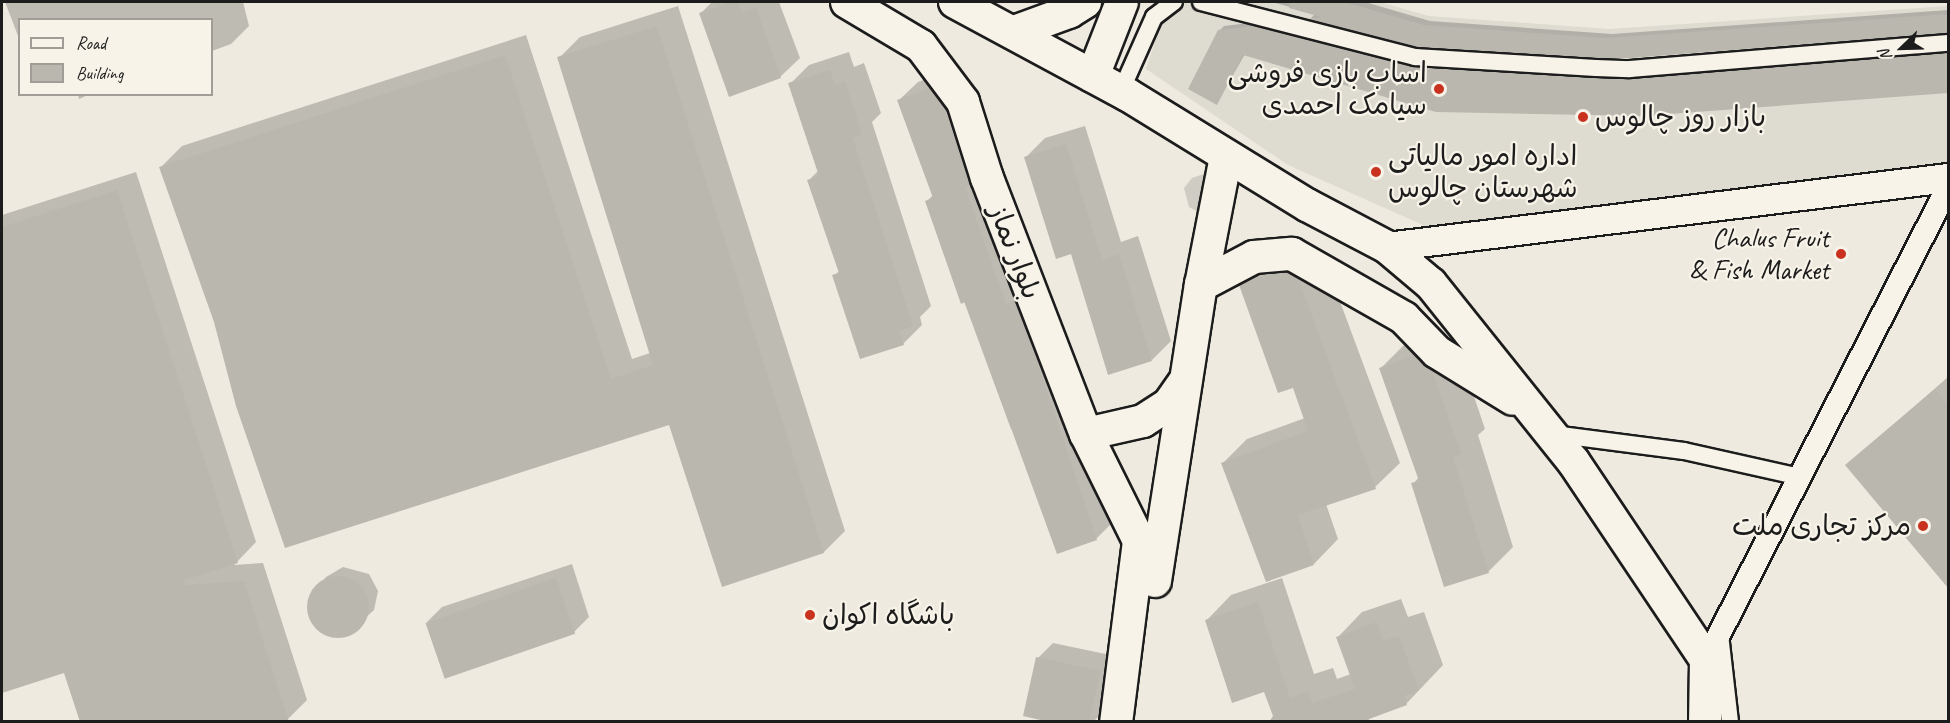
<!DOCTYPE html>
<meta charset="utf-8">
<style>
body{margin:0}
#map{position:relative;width:1950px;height:723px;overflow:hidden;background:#eeeae0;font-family:Caveat,"Playpen Sans Arabic",sans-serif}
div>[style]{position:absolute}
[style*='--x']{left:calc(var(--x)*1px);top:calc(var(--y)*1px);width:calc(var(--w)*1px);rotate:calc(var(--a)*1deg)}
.built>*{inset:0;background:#dedbd1}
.green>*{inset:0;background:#cfccc3}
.shadow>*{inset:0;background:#0003}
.building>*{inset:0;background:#bab7af;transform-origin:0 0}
.round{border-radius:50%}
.roads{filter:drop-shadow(2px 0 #1c1c1c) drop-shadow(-2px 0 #1c1c1c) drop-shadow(0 2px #1c1c1c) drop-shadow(0 -2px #1c1c1c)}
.pedestrian>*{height:16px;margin:-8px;padding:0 8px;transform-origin:8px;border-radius:8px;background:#f7f3e8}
.minor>*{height:22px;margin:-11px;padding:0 11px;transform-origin:11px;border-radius:11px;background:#f7f3e8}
.tertiary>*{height:28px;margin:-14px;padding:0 14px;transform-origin:14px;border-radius:14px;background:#f7f3e8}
.secondary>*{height:32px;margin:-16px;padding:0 16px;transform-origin:16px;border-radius:16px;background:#f7f3e8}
.dots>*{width:16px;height:16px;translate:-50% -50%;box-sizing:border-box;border:3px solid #f7f3e8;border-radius:50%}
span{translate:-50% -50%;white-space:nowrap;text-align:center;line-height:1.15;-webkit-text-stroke:4.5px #f7f3e8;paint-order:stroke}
.poi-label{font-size:28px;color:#1c1c1c}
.right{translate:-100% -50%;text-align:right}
.left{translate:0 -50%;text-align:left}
.street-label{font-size:28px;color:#1c1c1c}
.frame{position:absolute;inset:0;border:3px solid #1c1c1c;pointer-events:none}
.legend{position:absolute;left:18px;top:18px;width:195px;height:78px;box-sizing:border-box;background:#f7f3e8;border:2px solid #9f9d96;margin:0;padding:8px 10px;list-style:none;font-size:18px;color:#1c1c1c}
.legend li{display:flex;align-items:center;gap:12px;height:30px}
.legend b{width:30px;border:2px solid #9f9d96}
.north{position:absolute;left:1872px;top:18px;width:60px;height:60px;-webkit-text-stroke:4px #f7f3e8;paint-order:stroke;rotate:247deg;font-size:16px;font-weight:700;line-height:24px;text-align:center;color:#1c1c1c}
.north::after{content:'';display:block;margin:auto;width:21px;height:27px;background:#1c1c1c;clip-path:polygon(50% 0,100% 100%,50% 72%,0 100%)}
</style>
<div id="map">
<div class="built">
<i style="clip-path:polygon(1168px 2px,1380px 2px,1429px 16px,1609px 29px,1948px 6px,1948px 167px,1432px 229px,1288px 165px,1146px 69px)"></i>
</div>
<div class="green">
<i style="clip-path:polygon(1204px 174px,1210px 175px,1200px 213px,1189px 207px,1184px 188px,1192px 178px)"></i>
</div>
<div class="shadow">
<i style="clip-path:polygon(5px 2px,243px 2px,249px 26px,231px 44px,212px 51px,212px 20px,20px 20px,20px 41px)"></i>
<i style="clip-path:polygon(712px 2px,779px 2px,800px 58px,780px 77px,701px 13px)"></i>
<i style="clip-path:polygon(1272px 2px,1365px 2px,1430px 21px,1612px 34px,1948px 10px,1948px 32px,1417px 45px,1311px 18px,1315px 14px)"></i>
<i style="clip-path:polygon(678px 6px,845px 531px,824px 552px,723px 585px,670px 423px,216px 322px,161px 167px,182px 146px,526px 35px,632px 359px,650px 353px,559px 58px,580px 37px)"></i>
<i style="clip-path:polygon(1258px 22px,1420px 63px,1636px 75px,1948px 50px,1948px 91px,1643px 114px,1245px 54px,1217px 103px,1219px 31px,1224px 26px)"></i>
<i style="clip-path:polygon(849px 52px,854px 67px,864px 63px,881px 113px,872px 122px,931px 306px,920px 317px,922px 325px,903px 344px,834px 276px,840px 270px,808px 181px,819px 170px,790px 84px,809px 65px)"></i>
<i style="clip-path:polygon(950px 70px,1115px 520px,1096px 539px,1015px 428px,1011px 429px,927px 201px,933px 195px,898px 101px,918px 82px)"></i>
<i style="clip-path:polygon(78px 94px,90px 94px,79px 99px)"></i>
<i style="clip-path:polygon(1085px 126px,1121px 242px,1138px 236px,1171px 341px,1152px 360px,1026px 157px,1045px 138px)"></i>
<i style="clip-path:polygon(136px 172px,256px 542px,234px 565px,263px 563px,307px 700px,288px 719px,65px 671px,2px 691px,2px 215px)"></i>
<i style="clip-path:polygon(1322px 253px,1400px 463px,1375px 487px,1326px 504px,1338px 539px,1314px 564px,1223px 463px,1247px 439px,1305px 418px,1294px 386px,1240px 286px,1265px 261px)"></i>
<i style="clip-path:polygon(1440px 331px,1457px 346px,1485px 429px,1478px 435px,1513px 547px,1489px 571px,1445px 585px,1413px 484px,1419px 477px,1381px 368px,1406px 343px)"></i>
<i style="clip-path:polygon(1948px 377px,1948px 585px,1847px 465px)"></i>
<i style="clip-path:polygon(572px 564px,589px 617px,574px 632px,427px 622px,442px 607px)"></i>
<i style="clip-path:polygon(343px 567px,369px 574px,378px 591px,374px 610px,348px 634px,329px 635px,320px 630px,310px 615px,311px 596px,326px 577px)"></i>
<i style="clip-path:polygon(1282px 578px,1314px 674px,1333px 668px,1337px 679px,1351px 674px,1338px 637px,1362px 612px,1401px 599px,1408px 617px,1424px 612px,1443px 665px,1406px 704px,1368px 717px,1370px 722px,1276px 722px,1265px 690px,1207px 620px,1231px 595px)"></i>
<i style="clip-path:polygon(1053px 643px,1115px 656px,1102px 713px,1093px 722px,1056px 722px,1038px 658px)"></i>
</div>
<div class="building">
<i style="clip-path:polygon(731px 2px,738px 2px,742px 13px,756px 8px,781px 78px,729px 97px,699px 13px)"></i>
<i style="clip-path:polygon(1290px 2px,1344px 2px,1424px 25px,1606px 38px,1948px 14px,1948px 33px,1630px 58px,1596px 58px,1417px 47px,1308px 19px,1321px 17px,1289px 8px)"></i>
<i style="clip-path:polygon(657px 26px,824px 553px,722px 587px,669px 425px,285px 548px,236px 406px,214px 322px,159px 167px,505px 55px,611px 379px,653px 365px,557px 57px)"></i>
<i style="clip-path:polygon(1252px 26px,1414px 67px,1596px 78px,1631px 79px,1948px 53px,1948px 93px,1643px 116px,1436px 112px,1243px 55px,1217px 105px,1188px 89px,1218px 30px)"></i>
<i style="clip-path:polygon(830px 70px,835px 85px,845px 81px,862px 134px,853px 139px,913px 326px,899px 331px,904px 345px,860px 359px,832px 275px,839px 273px,807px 180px,819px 176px,788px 83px)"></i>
<i style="clip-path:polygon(930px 88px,947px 110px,971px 185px,965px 187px,1006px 304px,1015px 301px,1027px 332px,1097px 540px,1057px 554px,965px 302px,961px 304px,925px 201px,933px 198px,897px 100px)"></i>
<i style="clip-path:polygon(1066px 144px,1102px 260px,1119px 254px,1152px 361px,1108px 375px,1071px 254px,1056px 259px,1024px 157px)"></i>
<i style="clip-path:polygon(117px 190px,238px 563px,184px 580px,184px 585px,244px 581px,289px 722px,80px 722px,64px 673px,2px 693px,2px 227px)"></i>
<i style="clip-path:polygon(1288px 272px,1298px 278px,1376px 489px,1298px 515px,1314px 565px,1266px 582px,1221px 463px,1308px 431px,1293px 388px,1278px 393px,1239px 285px,1270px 274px)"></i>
<i style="clip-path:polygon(1415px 355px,1432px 370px,1461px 454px,1453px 457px,1489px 573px,1444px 587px,1411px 483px,1419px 481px,1379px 368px)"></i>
<i style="clip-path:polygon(1935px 389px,1948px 405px,1948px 588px,1845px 465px)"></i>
<i class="round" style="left:307px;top:576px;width:62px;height:62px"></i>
<i style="left:556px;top:578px;width:59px;height:138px;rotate:71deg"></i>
<i style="clip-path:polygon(1258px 602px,1290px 698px,1308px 691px,1312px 703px,1355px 689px,1336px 637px,1377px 622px,1383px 641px,1399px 636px,1419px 690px,1404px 696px,1407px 705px,1361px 722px,1269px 722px,1273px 716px,1264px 692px,1232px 703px,1205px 620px)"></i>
<i style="clip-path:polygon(1036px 657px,1101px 671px,1089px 722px,1049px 722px,1023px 716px)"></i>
</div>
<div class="roads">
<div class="pedestrian">
<i style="--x:1201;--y:2;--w:221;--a:14.4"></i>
<i style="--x:1415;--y:57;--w:181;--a:3.5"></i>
<i style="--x:1596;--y:68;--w:34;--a:2"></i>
<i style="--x:1630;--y:69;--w:319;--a:-4.7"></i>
<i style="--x:1121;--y:91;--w:81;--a:-66"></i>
<i style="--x:1154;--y:17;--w:25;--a:-37"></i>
<i style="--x:1553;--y:434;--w:132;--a:7.4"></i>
<i style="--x:1684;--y:451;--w:119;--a:12.6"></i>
<i style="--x:1720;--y:634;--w:89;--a:83.5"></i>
</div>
<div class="minor">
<i style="--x:1706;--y:660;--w:531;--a:-62.9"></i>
</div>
<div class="tertiary">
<i style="--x:1387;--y:247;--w:565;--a:-7.01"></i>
</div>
<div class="secondary">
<i style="--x:847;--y:2;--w:86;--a:30.7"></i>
<i style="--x:921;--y:46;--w:70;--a:53.1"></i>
<i style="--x:963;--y:102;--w:80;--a:72.5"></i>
<i style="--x:987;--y:178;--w:274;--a:68.9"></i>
<i style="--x:1086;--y:434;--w:119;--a:63.6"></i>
<i style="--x:1139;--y:541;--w:182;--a:97.2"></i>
<i style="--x:955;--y:2;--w:196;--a:28.3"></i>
<i style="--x:1128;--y:95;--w:210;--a:31.6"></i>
<i style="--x:1307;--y:205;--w:90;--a:27.7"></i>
<i style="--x:1387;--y:247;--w:57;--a:40.1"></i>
<i style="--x:1431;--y:284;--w:227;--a:51.3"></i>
<i style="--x:1573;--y:461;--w:239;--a:56.2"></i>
<i style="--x:1706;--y:660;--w:62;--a:90.9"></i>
<i style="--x:1014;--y:32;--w:59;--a:-20"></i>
<i style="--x:1069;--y:12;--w:19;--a:-32"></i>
<i style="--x:1093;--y:76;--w:79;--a:-68.6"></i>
<i style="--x:1201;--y:285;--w:60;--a:-27.8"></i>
<i style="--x:1254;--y:257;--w:38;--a:-5"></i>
<i style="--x:1292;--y:254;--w:129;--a:29.7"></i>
<i style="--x:1404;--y:318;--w:47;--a:45.9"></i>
<i style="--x:1437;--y:352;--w:89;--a:31.7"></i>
<i style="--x:1086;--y:434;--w:58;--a:-12.8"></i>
<i style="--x:1143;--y:421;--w:31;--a:-33"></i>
<i style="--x:1169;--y:404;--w:29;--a:-55"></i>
<i style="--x:1155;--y:581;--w:300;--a:-81.2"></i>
<i style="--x:1201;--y:285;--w:131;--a:-79"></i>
</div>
</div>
<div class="dots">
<i style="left:1439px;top:89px;background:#c8321e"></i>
<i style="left:1583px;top:117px;background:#c8321e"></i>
<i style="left:1376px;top:172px;background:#c8321e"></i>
<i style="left:1841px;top:254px;background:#c8321e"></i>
<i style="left:1923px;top:526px;background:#c8321e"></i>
<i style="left:810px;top:615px;background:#c8321e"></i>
</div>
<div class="poi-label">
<span class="right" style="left:1427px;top:89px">اساب بازی فروشی<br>سیامک احمدی</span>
<span class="left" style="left:1595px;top:117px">بازار روز چالوس</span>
<span class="left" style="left:1388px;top:172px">اداره امور مالیاتی<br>شهرستان چالوس</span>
<span class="right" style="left:1829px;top:254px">Chalus Fruit<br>&amp; Fish Market</span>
<span class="right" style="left:1911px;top:526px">مرکز تجاری ملت</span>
<span class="left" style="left:822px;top:615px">باشگاه اکوان</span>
</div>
<div class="street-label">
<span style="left:1015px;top:252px;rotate:69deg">بلوار نماز</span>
</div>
<div class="frame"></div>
<ul class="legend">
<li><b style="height:8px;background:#f7f3e8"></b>Road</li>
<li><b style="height:16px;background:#bab7af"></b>Building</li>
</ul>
<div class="north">N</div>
</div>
